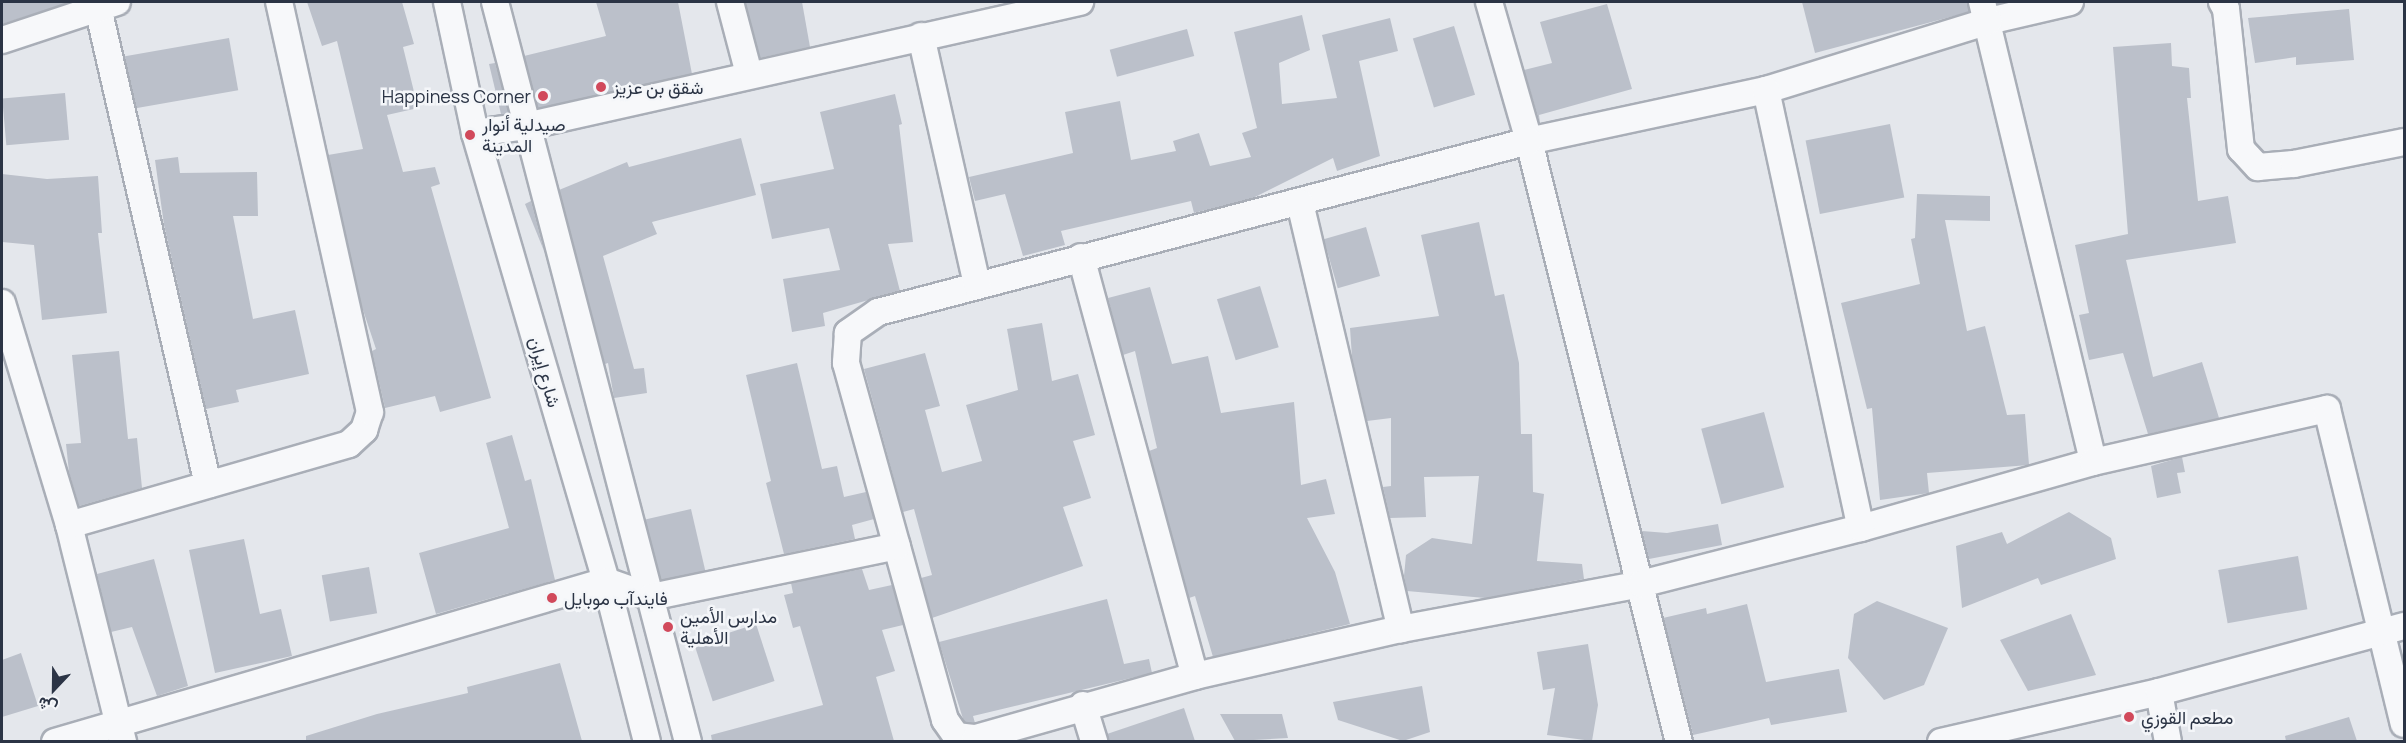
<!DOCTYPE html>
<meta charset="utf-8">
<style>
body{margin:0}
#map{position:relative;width:2406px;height:743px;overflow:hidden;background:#e4e7ec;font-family:Manrope,Vazirmatn,sans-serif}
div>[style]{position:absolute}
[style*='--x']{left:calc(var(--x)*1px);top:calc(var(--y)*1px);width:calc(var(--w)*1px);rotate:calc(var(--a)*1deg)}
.building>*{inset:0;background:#bbc0ca;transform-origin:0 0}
.roads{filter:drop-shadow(2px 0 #a9aeb7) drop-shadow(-2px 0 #a9aeb7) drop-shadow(0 2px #a9aeb7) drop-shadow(0 -2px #a9aeb7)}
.minor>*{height:26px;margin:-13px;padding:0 13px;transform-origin:13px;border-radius:13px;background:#f7f8fa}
.dots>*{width:16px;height:16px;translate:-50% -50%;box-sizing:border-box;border:3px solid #f4f6f9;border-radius:50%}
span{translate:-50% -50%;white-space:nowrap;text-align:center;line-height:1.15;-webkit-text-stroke:5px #f4f6f9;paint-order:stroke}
.poi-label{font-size:18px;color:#2b3445}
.left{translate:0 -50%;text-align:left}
.right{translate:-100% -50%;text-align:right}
.street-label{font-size:18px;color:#2b3445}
.frame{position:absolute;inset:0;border:3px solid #2b3445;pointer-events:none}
.north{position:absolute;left:24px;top:659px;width:60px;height:60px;-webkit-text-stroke:4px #f4f6f9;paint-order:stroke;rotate:202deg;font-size:16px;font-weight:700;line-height:24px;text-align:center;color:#2b3445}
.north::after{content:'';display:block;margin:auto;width:21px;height:27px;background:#2b3445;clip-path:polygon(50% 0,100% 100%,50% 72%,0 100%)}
</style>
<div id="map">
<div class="building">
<i style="clip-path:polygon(2px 2px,71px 2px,2px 24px)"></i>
<i style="clip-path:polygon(307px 2px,402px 2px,414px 44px,403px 47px,418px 108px,387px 115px,403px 172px,435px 167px,440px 184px,431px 187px,491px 398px,440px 412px,435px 396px,385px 408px,372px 351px,376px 349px,362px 307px,328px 155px,363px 149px,337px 41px,322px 46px)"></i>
<i style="clip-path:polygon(596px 2px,678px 2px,692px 74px,538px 108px,524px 56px,606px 36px)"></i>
<i style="clip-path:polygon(745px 2px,802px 2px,810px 47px,760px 58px)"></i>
<i style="clip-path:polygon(1802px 2px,1967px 2px,1969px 12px,1815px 53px)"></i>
<i style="clip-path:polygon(1607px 4px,1632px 89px,1539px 115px,1540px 123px,1524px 70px,1552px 63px,1540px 22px)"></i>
<i style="clip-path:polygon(2349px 9px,2354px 60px,2296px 65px,2296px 57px,2255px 63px,2248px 18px)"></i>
<i style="clip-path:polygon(1302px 15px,1310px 50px,1279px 63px,1282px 104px,1337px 98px,1322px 35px,1390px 18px,1398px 51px,1359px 61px,1380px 156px,1337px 171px,1333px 158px,1251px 199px,1194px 213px,1191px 201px,1061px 231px,1065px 245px,1023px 256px,1005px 194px,975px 201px,969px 177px,1073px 153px,1065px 112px,1120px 101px,1131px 160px,1176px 151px,1173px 141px,1199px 133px,1210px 166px,1251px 157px,1242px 133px,1257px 128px,1234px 32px)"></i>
<i style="left:1454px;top:26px;width:72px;height:43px;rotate:73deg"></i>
<i style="left:1187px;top:29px;width:28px;height:80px;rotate:75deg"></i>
<i style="left:229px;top:38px;width:53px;height:107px;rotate:80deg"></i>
<i style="clip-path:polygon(2171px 43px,2172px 66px,2189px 68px,2191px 98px,2187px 98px,2198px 201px,2228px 196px,2236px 243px,2126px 260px,2153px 377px,2202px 362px,2219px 418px,2148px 434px,2123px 353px,2089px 360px,2079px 315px,2089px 313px,2075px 245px,2128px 234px,2113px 47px)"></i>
<i style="clip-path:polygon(495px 63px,509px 113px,501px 114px,489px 64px)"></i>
<i style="left:65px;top:93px;width:47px;height:63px;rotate:85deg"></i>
<i style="clip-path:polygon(895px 94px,902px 124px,899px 125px,913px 242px,888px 244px,900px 291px,823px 313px,825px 326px,792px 332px,783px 279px,840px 270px,829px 228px,772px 239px,760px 184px,834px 169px,820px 112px)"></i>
<i style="left:1890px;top:124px;width:75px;height:86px;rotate:79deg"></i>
<i style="clip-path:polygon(741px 138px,756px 195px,652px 222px,657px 234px,603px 256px,634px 369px,644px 368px,647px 393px,614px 398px,608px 363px,605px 364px,559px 190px,627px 162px,629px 167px)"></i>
<i style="clip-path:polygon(178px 157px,180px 173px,257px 172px,258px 216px,233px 216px,253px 319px,295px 310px,309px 374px,236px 390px,239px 402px,206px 409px,164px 225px,155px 160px)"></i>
<i style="clip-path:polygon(2px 174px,47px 179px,98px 176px,102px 233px,98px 233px,107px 313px,42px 320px,34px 245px,2px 242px)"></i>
<i style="clip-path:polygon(1917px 194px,1990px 196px,1990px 221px,1945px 220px,1967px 331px,1985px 326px,2007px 415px,2025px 414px,2029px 465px,1927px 473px,1929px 493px,1880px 500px,1872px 408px,1867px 409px,1841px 303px,1920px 284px,1911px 239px,1915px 238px)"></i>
<i style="clip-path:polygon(531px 201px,544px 251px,525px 204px)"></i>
<i style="clip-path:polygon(1479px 222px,1495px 296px,1504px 294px,1519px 363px,1521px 434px,1532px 434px,1533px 492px,1544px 494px,1537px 561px,1582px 564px,1584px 579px,1485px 598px,1407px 591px,1404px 576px,1406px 555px,1432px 538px,1472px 544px,1479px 476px,1424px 477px,1426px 517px,1390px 518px,1383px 487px,1391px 486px,1391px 418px,1367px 421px,1352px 357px,1350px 328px,1439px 316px,1421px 235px)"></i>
<i style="left:1366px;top:227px;width:51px;height:44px;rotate:74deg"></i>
<i style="left:1260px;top:286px;width:64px;height:45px;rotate:73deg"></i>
<i style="clip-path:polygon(1150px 287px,1172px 364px,1208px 356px,1221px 413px,1294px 402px,1301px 485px,1326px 479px,1335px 514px,1307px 518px,1335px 572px,1350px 624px,1213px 657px,1195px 596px,1189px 598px,1149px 451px,1157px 448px,1135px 351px,1123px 355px,1108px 298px)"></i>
<i style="clip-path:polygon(1042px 323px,1052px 381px,1078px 374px,1095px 435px,1073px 441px,1091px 498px,1063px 507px,1083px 566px,932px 618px,921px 578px,932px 575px,914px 509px,903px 512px,864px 369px,925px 353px,940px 406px,925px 410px,942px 472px,982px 461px,966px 405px,1018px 390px,1007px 329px)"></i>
<i style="clip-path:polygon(119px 351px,128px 439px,137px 438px,142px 488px,79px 506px,69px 472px,66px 444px,81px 443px,72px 355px)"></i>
<i style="clip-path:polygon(797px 363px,822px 469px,837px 466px,844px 497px,866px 492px,874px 519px,852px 525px,855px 539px,784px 554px,766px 483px,771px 481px,746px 375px)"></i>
<i style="left:1764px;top:412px;width:78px;height:65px;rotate:75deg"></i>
<i style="clip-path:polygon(512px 435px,525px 481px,531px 479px,555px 580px,436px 614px,419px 553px,509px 528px,486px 443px)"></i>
<i style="clip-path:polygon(2182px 457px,2185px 472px,2177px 473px,2181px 493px,2157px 498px,2151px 466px)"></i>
<i style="left:691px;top:509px;width:64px;height:47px;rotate:77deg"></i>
<i style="clip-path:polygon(2069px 512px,2111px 538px,2116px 559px,2041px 585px,2038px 578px,1962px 608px,1956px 546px,2002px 532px,2007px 544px)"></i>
<i style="clip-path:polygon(1718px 524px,1722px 545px,1649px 559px,1642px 531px,1667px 533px)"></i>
<i style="clip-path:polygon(244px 539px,260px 614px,281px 609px,292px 656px,215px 673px,189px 550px)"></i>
<i style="left:2298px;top:556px;width:54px;height:81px;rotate:80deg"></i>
<i style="clip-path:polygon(154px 559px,188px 686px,157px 696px,132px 627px,111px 632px,97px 574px)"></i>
<i style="left:369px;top:567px;width:47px;height:48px;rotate:80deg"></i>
<i style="clip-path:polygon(862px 569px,869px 590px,892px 585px,903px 625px,882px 630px,895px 671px,876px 677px,894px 741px,712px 741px,711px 735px,823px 705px,800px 626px,793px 628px,784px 595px,793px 593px,791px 583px)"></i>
<i style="clip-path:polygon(1107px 599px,1124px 664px,1149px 659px,1152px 673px,973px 716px,975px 723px,964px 722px,939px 642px)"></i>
<i style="clip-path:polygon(1877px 601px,1948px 628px,1924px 685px,1884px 700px,1848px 658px,1854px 614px)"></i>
<i style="clip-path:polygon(1747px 604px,1766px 682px,1839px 669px,1847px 712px,1771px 725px,1769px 718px,1693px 735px,1663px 618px,1706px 608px,1707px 614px)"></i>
<i style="clip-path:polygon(2071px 614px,2096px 675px,2028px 691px,2000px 640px)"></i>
<i style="left:756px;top:624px;width:60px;height:65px;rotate:72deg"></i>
<i style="clip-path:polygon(1588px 644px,1598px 705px,1592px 741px,1547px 735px,1555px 688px,1543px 690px,1537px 652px)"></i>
<i style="clip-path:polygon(21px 653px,38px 706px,2px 717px,2px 660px)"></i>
<i style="clip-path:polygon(560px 663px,582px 741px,306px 741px,306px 736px,377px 714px,468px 693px,467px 687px)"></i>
<i style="clip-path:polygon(1422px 686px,1430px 732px,1403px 741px,1338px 720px,1333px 702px)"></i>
<i style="clip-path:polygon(1184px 708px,1195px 741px,1109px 741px,1107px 734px)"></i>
<i style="clip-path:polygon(1220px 714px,1282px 714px,1288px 738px,1235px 741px)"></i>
<i style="clip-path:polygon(2349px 717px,2357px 741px,2286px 741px,2285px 736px)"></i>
</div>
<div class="roads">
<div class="minor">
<i style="--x:447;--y:2;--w:134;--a:77.9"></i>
<i style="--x:475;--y:133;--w:467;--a:73.7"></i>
<i style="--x:606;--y:581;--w:166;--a:75.7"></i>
<i style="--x:495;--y:2;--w:765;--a:75.38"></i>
<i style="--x:730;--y:2;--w:74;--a:75.2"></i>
<i style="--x:1489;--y:2;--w:145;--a:73.9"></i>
<i style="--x:1529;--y:141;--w:619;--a:75.99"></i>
<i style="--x:1982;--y:2;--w:473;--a:76.4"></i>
<i style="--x:2070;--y:2;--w:83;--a:166.8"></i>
<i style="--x:1989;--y:21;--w:233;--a:162.8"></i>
<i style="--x:1766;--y:90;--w:242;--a:167.9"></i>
<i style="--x:1529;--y:141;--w:673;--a:165.28"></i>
<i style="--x:878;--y:312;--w:37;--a:145"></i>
<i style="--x:848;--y:333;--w:30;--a:94"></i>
<i style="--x:846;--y:363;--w:370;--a:74.5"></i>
<i style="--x:945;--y:720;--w:19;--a:55"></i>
<i style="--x:956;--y:736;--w:20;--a:6"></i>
<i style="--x:976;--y:738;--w:228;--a:-15.8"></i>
<i style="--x:1195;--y:676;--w:211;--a:-12.9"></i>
<i style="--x:1401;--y:629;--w:244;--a:-10.6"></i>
<i style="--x:1641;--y:584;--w:227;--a:-14.3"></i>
<i style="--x:1861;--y:528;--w:241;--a:-15.9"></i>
<i style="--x:2093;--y:462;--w:240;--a:-12.8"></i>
<i style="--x:2327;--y:409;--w:324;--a:76.3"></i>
<i style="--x:2222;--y:2;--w:8;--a:60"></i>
<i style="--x:2226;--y:9;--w:141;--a:83.9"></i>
<i style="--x:2241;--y:149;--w:25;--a:47"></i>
<i style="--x:2258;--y:167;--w:36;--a:-5"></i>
<i style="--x:2294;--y:164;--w:112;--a:-11.3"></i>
<i style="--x:98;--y:8;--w:489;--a:77"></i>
<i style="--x:921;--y:36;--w:255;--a:77.3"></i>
<i style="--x:2;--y:40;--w:121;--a:-18.3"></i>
<i style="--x:1766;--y:90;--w:448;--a:77.8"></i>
<i style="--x:475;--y:133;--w:51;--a:-7.8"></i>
<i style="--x:526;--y:126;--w:568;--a:-12.62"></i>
<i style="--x:1300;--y:203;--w:438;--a:76.7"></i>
<i style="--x:1081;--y:257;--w:434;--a:74.8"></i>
<i style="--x:2;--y:303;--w:232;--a:73.2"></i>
<i style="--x:69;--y:525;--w:224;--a:76"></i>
<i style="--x:69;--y:525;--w:291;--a:-16.1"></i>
<i style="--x:349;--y:444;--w:21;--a:-43"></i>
<i style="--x:364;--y:430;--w:19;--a:-72"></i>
<i style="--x:370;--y:412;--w:420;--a:-102.5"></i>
<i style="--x:2159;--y:692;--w:51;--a:79.8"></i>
<i style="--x:1083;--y:705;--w:39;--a:73"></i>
<i style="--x:55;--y:742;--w:574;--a:-16.29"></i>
<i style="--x:606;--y:581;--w:48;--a:19.6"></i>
<i style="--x:651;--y:597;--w:251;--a:-11.7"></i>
<i style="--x:1941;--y:742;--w:224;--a:-12.9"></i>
<i style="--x:2159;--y:692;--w:254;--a:-15.1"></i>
</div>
</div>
<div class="dots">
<i style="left:601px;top:87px;background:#d1495b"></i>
<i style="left:543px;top:96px;background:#d1495b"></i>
<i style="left:470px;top:135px;background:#d1495b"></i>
<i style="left:552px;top:598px;background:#d1495b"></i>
<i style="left:668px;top:627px;background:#d1495b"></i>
<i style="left:2129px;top:717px;background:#d1495b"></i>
</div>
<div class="poi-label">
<span class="left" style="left:613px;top:87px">شقق بن عزيز</span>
<span class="right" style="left:531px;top:96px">Happiness Corner</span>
<span class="left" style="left:482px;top:135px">صيدلية أنوار<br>المدينة</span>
<span class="left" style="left:564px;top:598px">فايندآب موبايل</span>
<span class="left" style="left:680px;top:627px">مدارس الأمين<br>الأهلية</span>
<span class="left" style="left:2141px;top:717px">مطعم القوزي</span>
</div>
<div class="street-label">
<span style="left:545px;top:372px;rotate:74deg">شارع إيران</span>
</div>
<div class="frame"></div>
<div class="north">ش</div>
</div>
